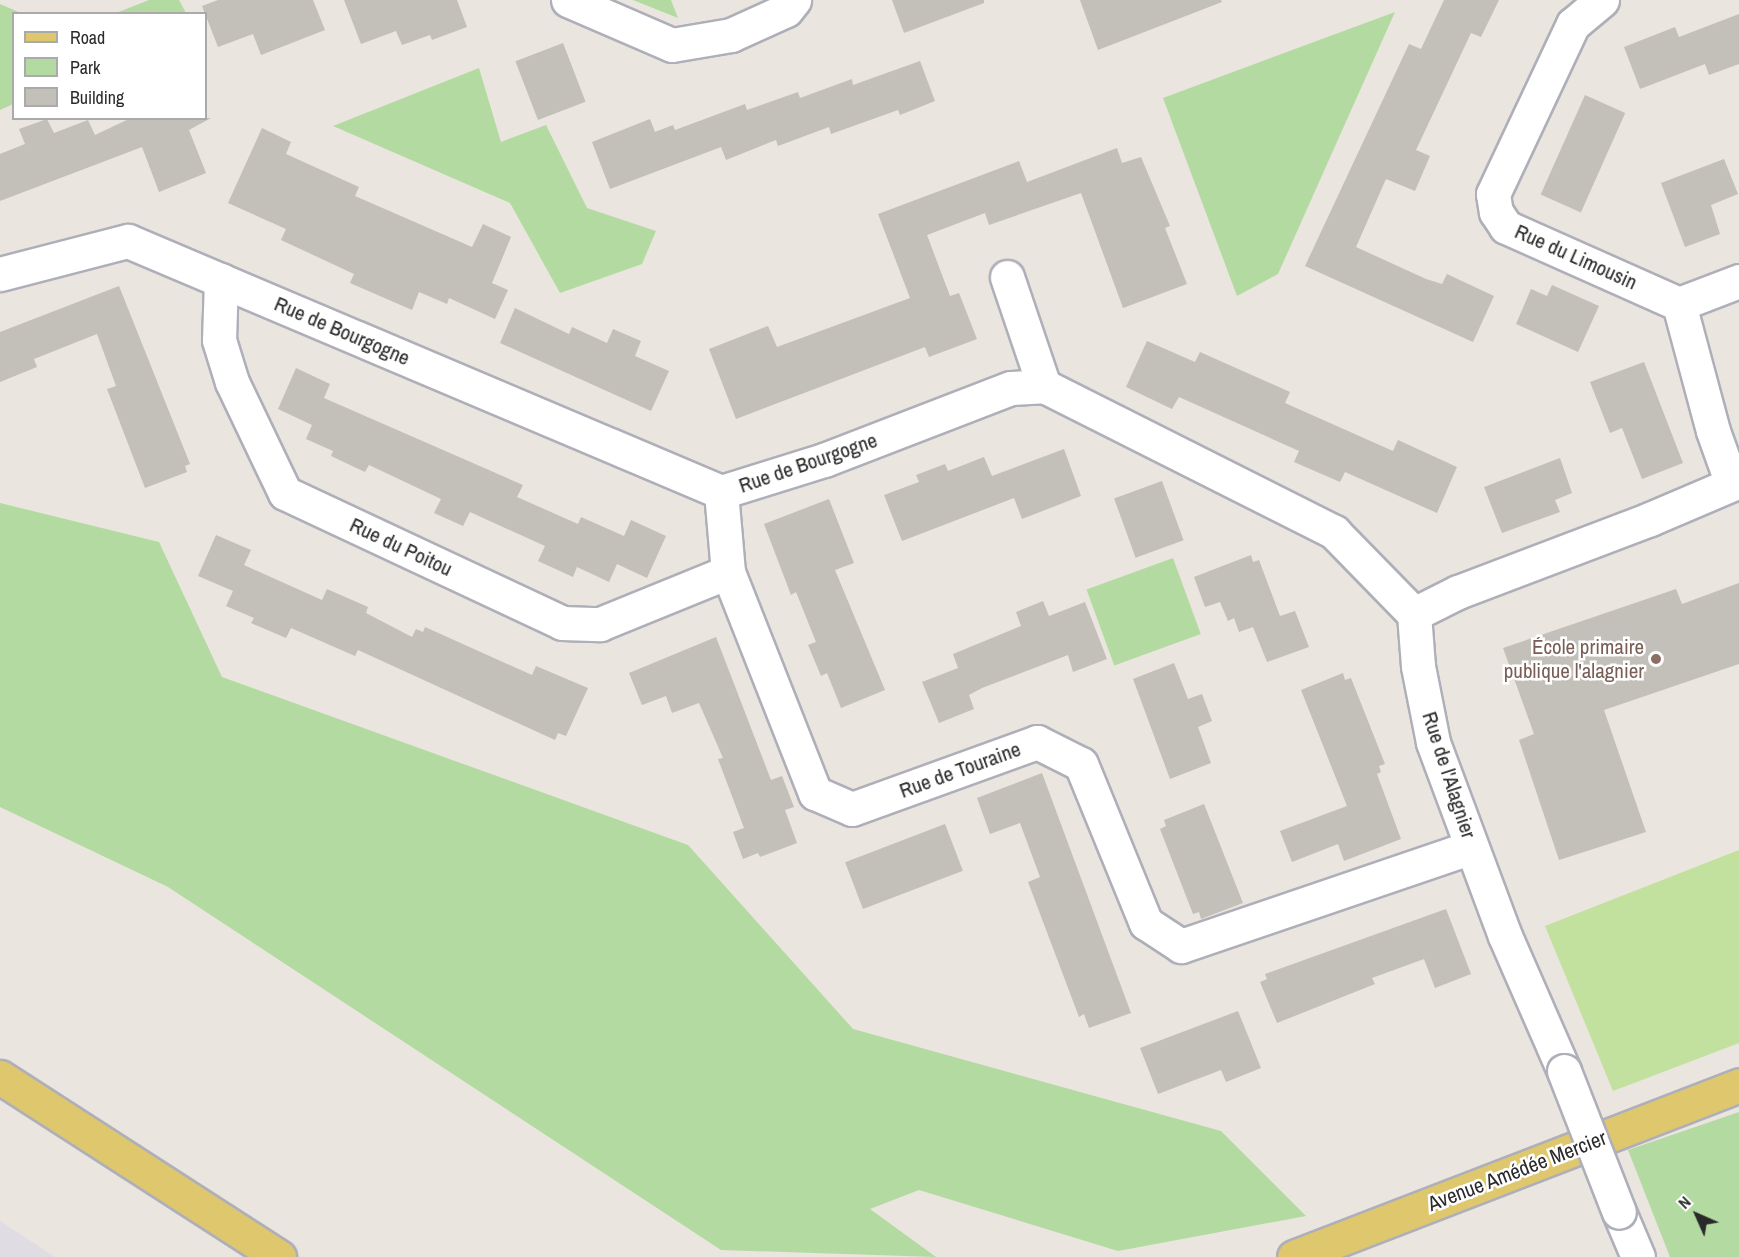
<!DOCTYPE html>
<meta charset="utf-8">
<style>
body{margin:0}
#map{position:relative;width:1739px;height:1257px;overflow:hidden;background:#eae5de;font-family:"Archivo Narrow",sans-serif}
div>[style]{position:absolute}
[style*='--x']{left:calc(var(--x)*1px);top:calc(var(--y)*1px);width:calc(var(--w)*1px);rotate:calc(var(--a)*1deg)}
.industrial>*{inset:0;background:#dfdde3}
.green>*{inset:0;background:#b3daa1;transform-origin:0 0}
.pitch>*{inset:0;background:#c2e09e}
.building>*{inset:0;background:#c3bfb9;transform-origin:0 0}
.roads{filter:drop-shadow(2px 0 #aeafb9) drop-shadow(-2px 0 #aeafb9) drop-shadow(0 2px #aeafb9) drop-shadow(0 -2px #aeafb9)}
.minor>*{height:33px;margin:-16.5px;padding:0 16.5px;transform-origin:16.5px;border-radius:16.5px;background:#fff}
.primary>*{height:33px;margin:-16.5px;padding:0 16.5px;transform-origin:16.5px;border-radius:16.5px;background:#dfc76e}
.bridges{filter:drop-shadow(2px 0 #aeafb9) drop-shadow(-2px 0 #aeafb9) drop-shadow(0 2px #aeafb9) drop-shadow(0 -2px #aeafb9)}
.minor-bridge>*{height:33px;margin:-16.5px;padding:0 16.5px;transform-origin:16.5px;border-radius:16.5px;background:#fff}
.dots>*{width:16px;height:16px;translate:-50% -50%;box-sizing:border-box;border:3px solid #fff;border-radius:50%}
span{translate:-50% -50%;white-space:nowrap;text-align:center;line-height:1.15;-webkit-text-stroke:5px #fff;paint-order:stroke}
.street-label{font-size:21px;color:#2a2a2a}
.education-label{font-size:21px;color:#785e54}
.right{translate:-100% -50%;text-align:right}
.legend{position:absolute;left:12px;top:12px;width:195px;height:108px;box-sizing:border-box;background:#fff;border:2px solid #aaa;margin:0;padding:8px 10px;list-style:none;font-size:18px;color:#2a2a2a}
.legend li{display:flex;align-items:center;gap:12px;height:30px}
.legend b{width:30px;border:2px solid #aaa}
.north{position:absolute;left:1667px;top:1185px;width:60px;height:60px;-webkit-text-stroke:4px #fff;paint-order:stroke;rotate:315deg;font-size:16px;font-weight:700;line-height:24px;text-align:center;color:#2a2a2a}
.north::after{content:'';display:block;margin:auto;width:21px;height:27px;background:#2a2a2a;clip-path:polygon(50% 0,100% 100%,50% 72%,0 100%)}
</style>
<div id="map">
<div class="industrial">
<i style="clip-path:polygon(0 1221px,55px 1257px,0 1257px)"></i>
</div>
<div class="green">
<i style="clip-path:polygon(149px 0,179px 0,186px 13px,116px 13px)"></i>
<i style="clip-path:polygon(634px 0,671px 0,678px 18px,633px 0)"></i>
<i style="clip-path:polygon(0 4px,21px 13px,14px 14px,13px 104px,0 110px)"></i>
<i style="clip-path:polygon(1395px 12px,1278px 274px,1237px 296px,1163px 98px)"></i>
<i style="clip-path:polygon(479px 68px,501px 142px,546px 125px,587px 208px,656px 231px,642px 264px,560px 293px,510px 203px,333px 126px)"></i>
<i style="clip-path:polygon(0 503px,159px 542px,222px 677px,688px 845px,853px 1029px,1221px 1131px,1306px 1216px,1118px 1251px,919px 1190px,870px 1209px,936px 1257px,721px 1250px,168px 887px,0 807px)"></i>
<i style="left:1173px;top:558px;width:81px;height:92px;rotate:70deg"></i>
<i style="clip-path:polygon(1739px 1112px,1739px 1257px,1670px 1257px,1628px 1150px)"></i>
</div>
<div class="pitch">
<i style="clip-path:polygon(1739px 850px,1739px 1043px,1613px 1091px,1545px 926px)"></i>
</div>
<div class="building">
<i style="clip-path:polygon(218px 0,313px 0,325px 30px,261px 55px,253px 34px,218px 47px,202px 6px)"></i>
<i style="clip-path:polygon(344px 0,457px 0,467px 27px,432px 40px,430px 35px,402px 45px,396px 31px,361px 44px)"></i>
<i style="clip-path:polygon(892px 0,984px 0,984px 3px,904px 33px)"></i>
<i style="clip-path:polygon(1080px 0,1221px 0,1222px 2px,1098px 50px)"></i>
<i style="clip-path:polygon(1444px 0,1499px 0,1481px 37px,1471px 33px,1416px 150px,1430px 156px,1415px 191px,1386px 179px,1356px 247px,1426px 279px,1442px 284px,1447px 274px,1494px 296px,1473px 342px,1305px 266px,1409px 44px,1421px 49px)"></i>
<i style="clip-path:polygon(1739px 14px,1739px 64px,1709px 75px,1705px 64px,1640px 89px,1624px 47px,1675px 27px,1679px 37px)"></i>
<i style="left:563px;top:43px;width:63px;height:51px;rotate:69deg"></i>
<i style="clip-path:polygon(920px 61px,935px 101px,900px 115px,898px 110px,831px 134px,829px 127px,778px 146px,776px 140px,726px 160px,721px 147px,610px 189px,592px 142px,650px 119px,655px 132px,673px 125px,675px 130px,745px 104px,747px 110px,798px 92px,800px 98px,852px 79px,853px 85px)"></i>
<i style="left:1585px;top:95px;width:44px;height:109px;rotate:24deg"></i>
<i style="clip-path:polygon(131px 118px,211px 118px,189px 130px,206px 173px,159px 192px,142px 147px,0 201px,0 154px,25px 144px,19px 129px,47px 119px,54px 133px,88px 120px,95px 135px)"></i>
<i style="clip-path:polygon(262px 128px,291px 142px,286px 154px,359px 187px,355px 196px,472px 247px,483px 224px,511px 237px,492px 283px,508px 290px,495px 319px,449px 298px,447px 304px,419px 292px,412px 310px,350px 283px,354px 274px,281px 240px,286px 229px,228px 203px)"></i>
<i style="clip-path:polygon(1117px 148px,1122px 163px,1141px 157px,1170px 226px,1165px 228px,1187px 284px,1123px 308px,1081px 193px,989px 225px,985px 213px,927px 235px,950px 296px,959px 293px,977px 339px,929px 357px,925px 347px,736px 419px,709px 349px,768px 326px,777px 347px,910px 298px,878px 214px,1019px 161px,1027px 182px)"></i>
<i style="clip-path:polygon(1724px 159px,1738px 194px,1711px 205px,1720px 234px,1685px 247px,1661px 183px)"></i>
<i style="clip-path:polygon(1552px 285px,1599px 306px,1578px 352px,1516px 324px,1531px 289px,1547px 296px)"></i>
<i style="clip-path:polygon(119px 286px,190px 464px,185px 466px,187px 472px,145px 488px,107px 389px,116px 386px,97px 334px,34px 359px,37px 367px,0 382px,0 332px)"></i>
<i style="clip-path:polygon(515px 308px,569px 334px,572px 327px,607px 343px,613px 329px,641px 341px,635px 356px,669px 371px,651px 411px,500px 343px)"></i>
<i style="clip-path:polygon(1147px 341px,1195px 362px,1200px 352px,1290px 392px,1285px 403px,1393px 451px,1398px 440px,1457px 467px,1437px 513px,1345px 472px,1340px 482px,1294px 462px,1299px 451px,1179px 397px,1172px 409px,1126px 387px)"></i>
<i style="clip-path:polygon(1644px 362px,1683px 463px,1642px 479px,1622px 428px,1610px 433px,1590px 382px)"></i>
<i style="clip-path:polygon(296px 368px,330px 384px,324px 398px,523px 485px,517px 497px,578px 524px,581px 517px,624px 536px,631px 520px,666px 536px,647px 578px,617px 564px,609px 582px,577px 567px,573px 577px,538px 561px,545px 546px,470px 512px,463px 526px,434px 513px,441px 499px,369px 465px,365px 472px,331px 456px,333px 451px,306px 439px,312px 425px,278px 409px)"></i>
<i style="clip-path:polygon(1064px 449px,1081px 496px,1022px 519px,1014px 498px,902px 541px,884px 495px,919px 482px,916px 475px,945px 464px,948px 471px,984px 457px,992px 476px)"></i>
<i style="clip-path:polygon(1560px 458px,1572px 493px,1555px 500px,1560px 512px,1502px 533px,1484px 487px)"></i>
<i style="left:1162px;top:481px;width:63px;height:51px;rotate:70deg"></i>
<i style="clip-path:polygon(829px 499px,854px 563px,835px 570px,885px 690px,841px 708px,827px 673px,821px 676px,808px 645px,816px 642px,796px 592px,791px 595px,764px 524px)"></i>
<i style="clip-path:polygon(216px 535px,251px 550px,244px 565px,322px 600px,327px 589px,368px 607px,366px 613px,412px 637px,416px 629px,423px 632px,425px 627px,532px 675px,536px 666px,588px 688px,566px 736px,558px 733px,555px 740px,358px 650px,355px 656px,291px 628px,286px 638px,251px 623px,254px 618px,226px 606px,233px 591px,198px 576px)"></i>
<i style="clip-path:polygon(1251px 555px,1253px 562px,1259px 560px,1280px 616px,1295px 611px,1309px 647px,1267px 662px,1253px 627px,1239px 632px,1234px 618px,1228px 621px,1220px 602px,1205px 607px,1194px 577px)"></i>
<i style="clip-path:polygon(1739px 583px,1739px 664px,1604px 710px,1646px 832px,1559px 860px,1519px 740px,1534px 734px,1503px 648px,1676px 589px,1682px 604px)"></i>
<i style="clip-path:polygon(1043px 601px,1049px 616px,1085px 602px,1107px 659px,1073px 672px,1068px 655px,982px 688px,969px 695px,974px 709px,939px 723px,922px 682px,958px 668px,953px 654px,1021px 626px,1016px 612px)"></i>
<i style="clip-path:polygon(716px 637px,771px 780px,782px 776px,794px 807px,785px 810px,797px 843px,760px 857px,758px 853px,743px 859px,733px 832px,744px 828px,718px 759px,723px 758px,699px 703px,672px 713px,666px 696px,642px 705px,629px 673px)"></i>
<i style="clip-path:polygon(1174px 663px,1188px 699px,1202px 694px,1212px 721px,1198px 727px,1211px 763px,1170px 779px,1133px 679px)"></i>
<i style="clip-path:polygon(1343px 673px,1345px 680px,1351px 678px,1385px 764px,1379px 766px,1381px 772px,1377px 774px,1401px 839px,1344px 861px,1338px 844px,1292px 862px,1280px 831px,1347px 806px,1301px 690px)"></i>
<i style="clip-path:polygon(1042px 773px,1131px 1013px,1089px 1028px,1084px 1014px,1079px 1017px,1028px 882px,1040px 877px,1020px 823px,990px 834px,977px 798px)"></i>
<i style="clip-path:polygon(1204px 804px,1243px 903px,1201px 919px,1199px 912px,1193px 914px,1160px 829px,1166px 826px,1164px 820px)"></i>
<i style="left:945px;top:824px;width:50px;height:107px;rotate:69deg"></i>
<i style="clip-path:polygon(1446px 909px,1471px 974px,1435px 988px,1424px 959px,1372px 978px,1375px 984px,1277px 1023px,1260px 982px,1267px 979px,1265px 974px)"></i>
<i style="clip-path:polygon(1238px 1011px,1261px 1068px,1226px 1082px,1221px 1070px,1158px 1094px,1140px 1048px)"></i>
</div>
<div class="roads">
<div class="minor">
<i style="--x:568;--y:0;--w:113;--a:23.4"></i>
<i style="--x:672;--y:45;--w:60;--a:-9.6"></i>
<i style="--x:731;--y:35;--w:60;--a:-24.4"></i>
<i style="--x:786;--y:10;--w:13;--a:-51"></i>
<i style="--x:1602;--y:0;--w:38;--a:140"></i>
<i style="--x:1573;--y:24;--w:188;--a:115.2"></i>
<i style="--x:1493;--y:194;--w:18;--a:81"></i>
<i style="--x:1496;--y:212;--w:18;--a:56"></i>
<i style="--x:1506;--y:227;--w:189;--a:24"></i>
<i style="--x:1679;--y:304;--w:131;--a:75"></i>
<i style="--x:1713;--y:431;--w:56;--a:70.3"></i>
<i style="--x:0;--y:274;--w:132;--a:-14.5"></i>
<i style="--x:128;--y:241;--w:644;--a:22.94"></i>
<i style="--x:721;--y:492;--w:108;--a:-17.3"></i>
<i style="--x:824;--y:460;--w:200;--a:-21.1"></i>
<i style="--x:1011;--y:388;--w:33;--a:-3"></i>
<i style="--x:1044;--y:386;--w:325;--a:26.7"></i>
<i style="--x:1334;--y:532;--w:115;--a:45.7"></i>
<i style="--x:1007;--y:277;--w:115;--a:71.3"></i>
<i style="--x:221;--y:280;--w:60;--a:91.9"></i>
<i style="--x:219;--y:340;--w:44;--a:72.8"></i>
<i style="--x:232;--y:382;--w:123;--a:64.5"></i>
<i style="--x:285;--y:493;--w:306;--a:25.1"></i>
<i style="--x:562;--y:623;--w:38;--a:2"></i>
<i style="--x:600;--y:624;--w:138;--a:-22.1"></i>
<i style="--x:1679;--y:304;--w:64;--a:-21"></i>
<i style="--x:721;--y:492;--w:80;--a:85"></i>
<i style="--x:728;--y:572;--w:238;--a:68.5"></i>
<i style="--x:815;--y:793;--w:40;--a:23.4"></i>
<i style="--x:852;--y:809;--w:197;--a:-19.9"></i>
<i style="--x:1037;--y:742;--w:49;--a:26.6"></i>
<i style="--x:1081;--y:764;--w:172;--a:67.8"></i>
<i style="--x:1146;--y:923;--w:42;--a:33.3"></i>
<i style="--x:1181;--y:946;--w:306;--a:-18.8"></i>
<i style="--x:1564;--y:1071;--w:147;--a:-113.6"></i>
<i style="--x:1505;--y:936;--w:207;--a:-110.4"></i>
<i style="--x:1433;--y:742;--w:77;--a:-101.2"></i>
<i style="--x:1418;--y:666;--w:52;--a:-94.4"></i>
<i style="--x:1414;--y:614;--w:49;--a:-26.6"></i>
<i style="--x:1458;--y:592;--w:205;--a:-20.8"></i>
<i style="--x:1650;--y:519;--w:97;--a:-23.1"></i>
<i style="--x:1619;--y:1212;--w:49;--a:67.1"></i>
</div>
<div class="primary">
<i style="--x:0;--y:1077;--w:332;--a:32.8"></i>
<i style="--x:1294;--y:1257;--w:477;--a:-21.1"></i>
</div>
</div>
<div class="bridges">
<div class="minor-bridge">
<i style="--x:1564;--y:1071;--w:151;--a:68.7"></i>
</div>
</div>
<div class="dots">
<i style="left:1656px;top:659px;background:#8d6e63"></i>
</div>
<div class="street-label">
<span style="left:1576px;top:257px;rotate:24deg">Rue du Limousin</span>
<span style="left:342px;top:331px;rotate:23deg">Rue de Bourgogne</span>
<span style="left:808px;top:463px;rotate:-19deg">Rue de Bourgogne</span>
<span style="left:401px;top:547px;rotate:25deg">Rue du Poitou</span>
<span style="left:960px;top:770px;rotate:-20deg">Rue de Touraine</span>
<span style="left:1449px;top:775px;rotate:72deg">Rue de l'Alagnier</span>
<span style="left:1517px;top:1171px;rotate:-21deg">Avenue Amédée Mercier</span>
</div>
<div class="education-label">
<span class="right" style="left:1644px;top:659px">École primaire<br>publique l'alagnier</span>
</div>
<ul class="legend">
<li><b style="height:8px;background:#dfc76e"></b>Road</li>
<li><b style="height:16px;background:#b3daa1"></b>Park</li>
<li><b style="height:16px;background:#c3bfb9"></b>Building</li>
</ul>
<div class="north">N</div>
</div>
